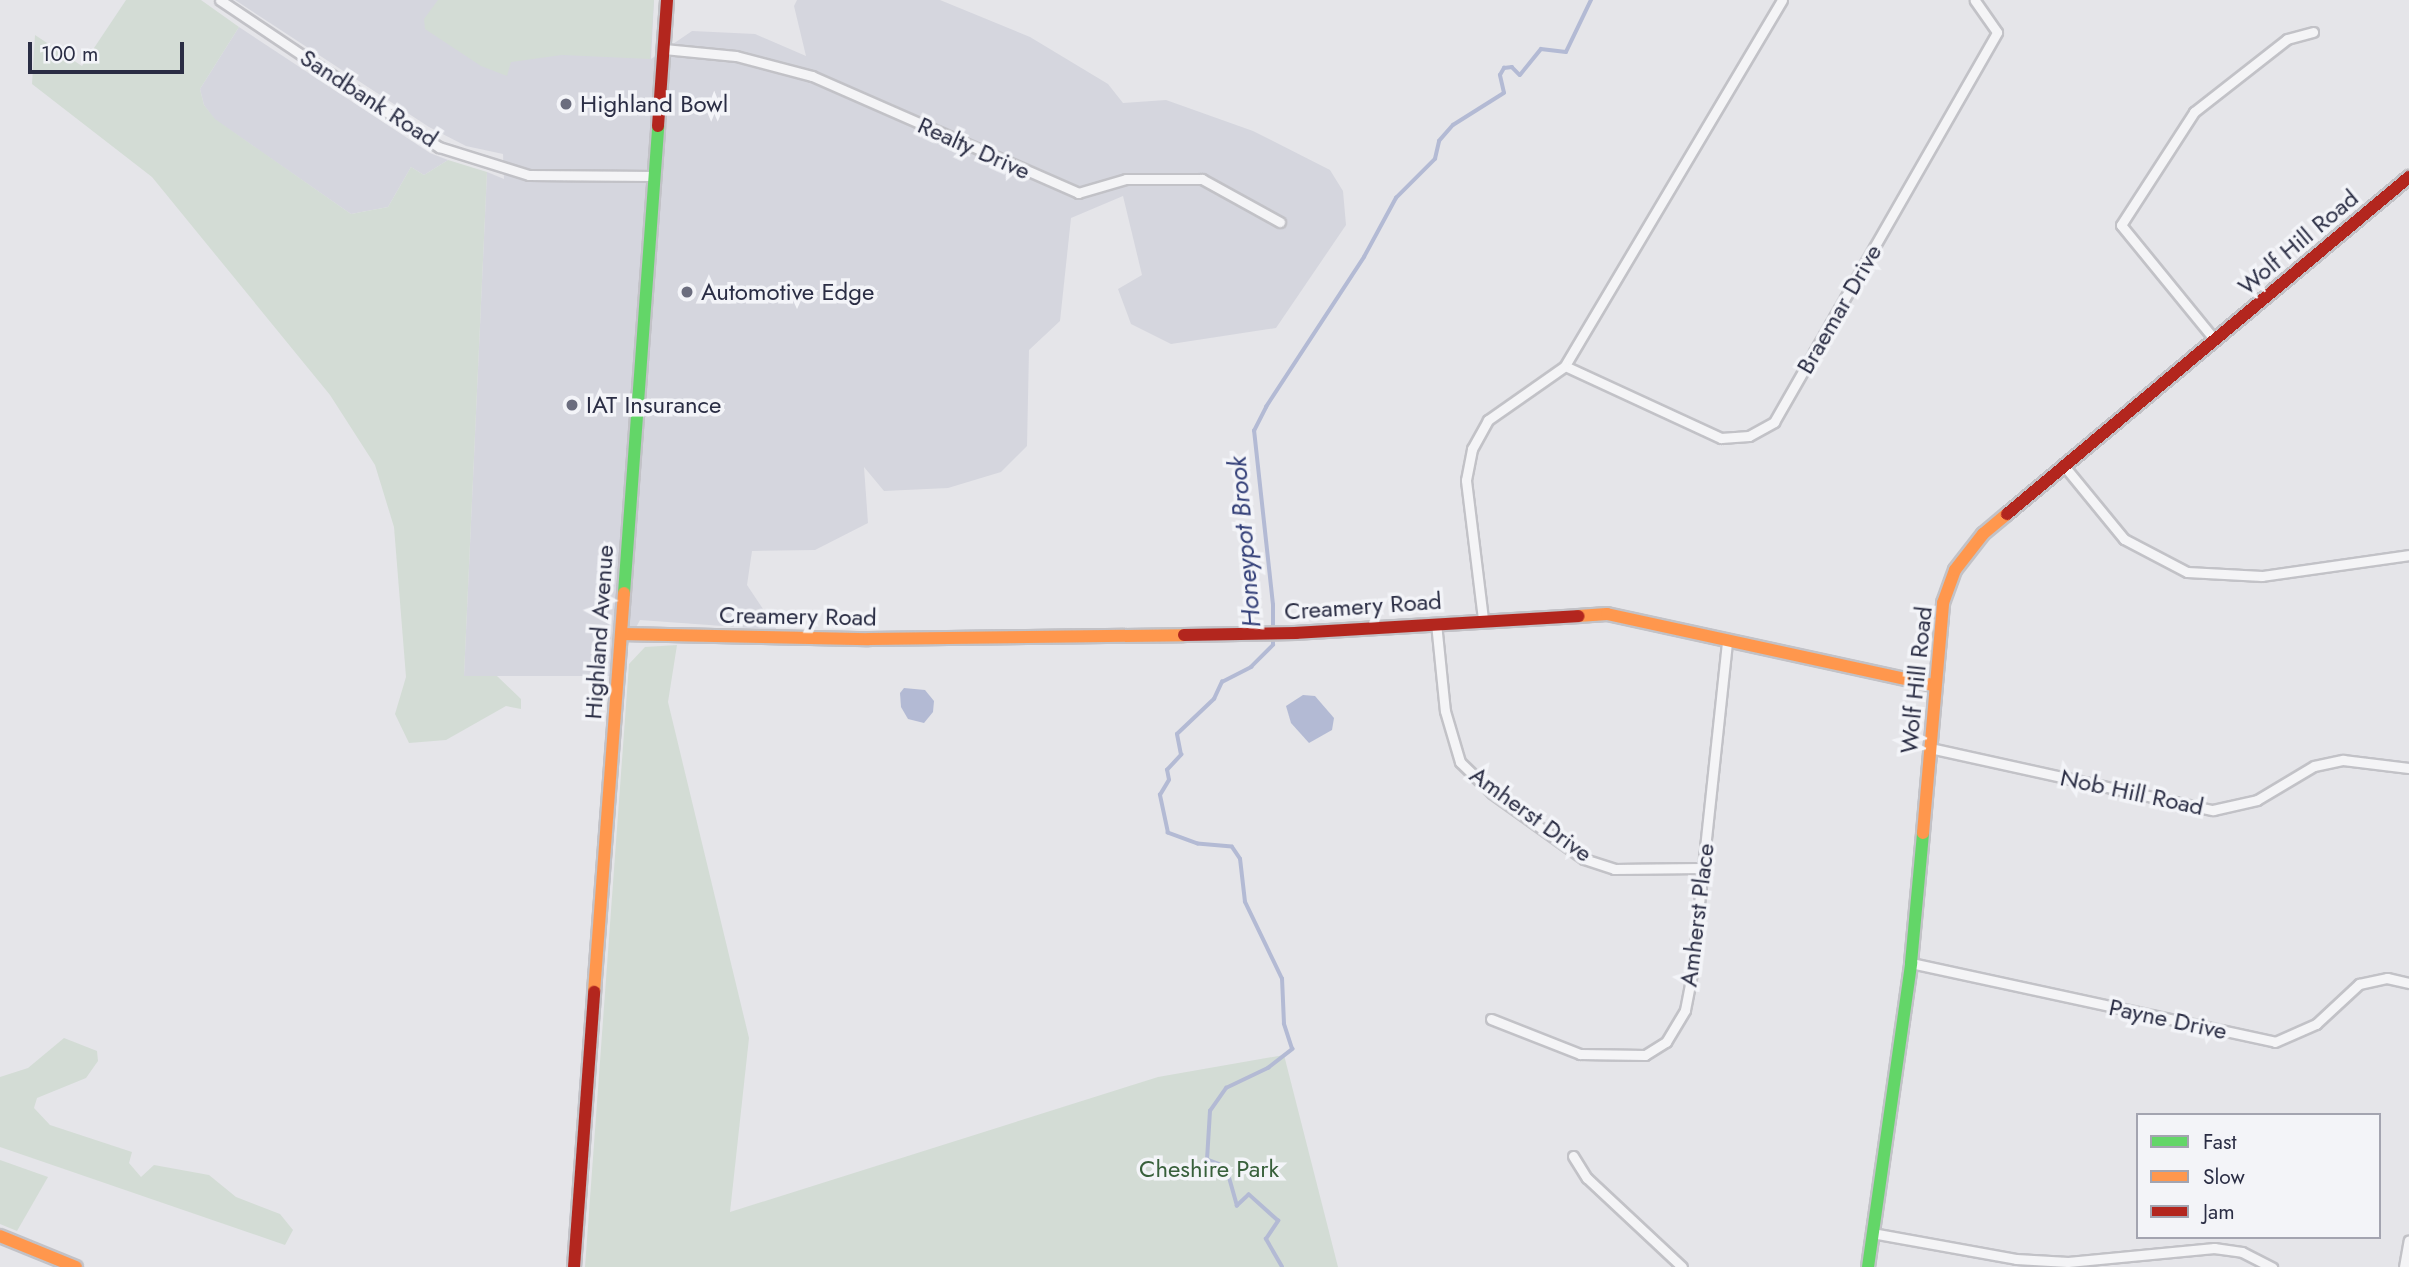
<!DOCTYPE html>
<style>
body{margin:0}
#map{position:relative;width:2409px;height:1267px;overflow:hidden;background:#e5e5e9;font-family:Jost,sans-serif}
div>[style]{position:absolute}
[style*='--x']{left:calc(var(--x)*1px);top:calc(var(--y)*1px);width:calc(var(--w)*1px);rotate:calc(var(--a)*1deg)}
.built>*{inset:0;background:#d5d6de}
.green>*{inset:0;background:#d3dcd5}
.water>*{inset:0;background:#b3bad4}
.stream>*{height:3.5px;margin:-1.75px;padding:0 1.75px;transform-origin:1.75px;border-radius:1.75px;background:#b3bad4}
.roads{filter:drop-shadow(2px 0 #c2c2c7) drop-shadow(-2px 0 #c2c2c7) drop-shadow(0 2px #c2c2c7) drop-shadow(0 -2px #c2c2c7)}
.street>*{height:9px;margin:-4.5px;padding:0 4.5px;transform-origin:4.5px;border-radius:4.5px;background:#f4f4f6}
.fast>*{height:12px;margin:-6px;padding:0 6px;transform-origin:6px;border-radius:6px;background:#63d668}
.slow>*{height:12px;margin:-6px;padding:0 6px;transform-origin:6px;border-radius:6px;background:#ff974d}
.jam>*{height:12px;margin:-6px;padding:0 6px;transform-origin:6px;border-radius:6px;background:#b3261e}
.dots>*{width:19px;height:19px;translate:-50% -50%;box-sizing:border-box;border:4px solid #f3f4f8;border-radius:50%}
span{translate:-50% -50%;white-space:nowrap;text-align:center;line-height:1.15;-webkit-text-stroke:7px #f3f4f8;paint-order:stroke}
.street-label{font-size:24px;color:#2a2d44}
.poi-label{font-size:24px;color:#2a2d44}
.left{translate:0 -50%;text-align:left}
.park-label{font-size:24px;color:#38603b}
.water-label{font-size:26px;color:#344079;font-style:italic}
.legend{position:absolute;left:2136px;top:1113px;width:245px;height:126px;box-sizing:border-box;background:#f3f4f8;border:2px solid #a3a4b0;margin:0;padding:9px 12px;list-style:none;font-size:21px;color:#2a2d44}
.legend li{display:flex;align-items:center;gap:14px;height:35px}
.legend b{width:35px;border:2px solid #a3a4b0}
.scale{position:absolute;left:28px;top:42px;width:156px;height:32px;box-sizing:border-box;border:4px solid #2a2d44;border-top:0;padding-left:9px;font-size:21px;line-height:24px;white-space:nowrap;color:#2a2d44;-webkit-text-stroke:5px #f3f4f8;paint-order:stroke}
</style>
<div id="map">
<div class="built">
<i style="clip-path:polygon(235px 0,654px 0,651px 59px,692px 31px,755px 34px,806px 56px,794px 6px,797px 0,940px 0,1030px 37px,1108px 84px,1123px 103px,1166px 100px,1253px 131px,1330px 170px,1343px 191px,1346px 225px,1276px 328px,1171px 344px,1131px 324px,1118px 289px,1142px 275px,1123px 196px,1071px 218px,1060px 321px,1029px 350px,1027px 446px,1001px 472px,948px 488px,884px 491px,864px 467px,868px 523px,815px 550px,752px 551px,747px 585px,777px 630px,640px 620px,610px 676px,464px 676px,487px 172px,504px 179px,503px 154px,466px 146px,429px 127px)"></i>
<i style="clip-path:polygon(239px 27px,430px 153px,448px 160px,424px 175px,411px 167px,388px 207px,351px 214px,214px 119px,204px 105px,200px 89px)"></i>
</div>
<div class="green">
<i style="clip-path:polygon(126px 0,201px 0,239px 27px,200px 89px,204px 105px,215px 119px,351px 214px,388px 207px,411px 167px,424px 175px,448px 160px,487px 172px,464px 676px,497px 676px,521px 699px,521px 709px,506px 706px,446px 740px,409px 743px,395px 714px,406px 677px,394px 527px,375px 465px,330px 395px,152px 177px,32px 84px,35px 35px,82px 66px)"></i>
<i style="clip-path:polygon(438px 0,654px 0,650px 59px,562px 55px,511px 62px,507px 76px,481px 66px,425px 29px,424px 19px)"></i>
<i style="clip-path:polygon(677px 645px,668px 702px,749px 1038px,730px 1212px,1158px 1077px,1284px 1055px,1338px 1267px,585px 1267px,629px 664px,645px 647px)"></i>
<i style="clip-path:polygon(64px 1038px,97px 1051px,98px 1061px,86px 1078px,37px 1098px,34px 1108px,50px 1125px,132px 1152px,129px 1163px,141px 1177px,154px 1165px,209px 1175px,236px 1197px,280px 1214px,293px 1230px,285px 1245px,0 1147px,0 1077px,28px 1068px)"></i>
<i style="clip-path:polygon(0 1160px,48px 1177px,17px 1231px,0 1224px)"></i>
</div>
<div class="water">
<i style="clip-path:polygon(904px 688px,925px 690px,934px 701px,933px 712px,924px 723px,908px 719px,901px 707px,900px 693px)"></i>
<i style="clip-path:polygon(1303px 695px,1315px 696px,1334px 718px,1332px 730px,1309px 743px,1291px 723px,1286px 706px)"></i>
</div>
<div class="stream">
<i style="--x:1282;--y:1267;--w:32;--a:-120"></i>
<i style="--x:1266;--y:1239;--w:22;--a:-56"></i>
<i style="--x:1278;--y:1221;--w:39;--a:-138"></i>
<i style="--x:1249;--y:1195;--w:16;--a:137"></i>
<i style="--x:1237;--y:1206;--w:41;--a:-105.8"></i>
<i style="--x:1226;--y:1167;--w:20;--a:-160"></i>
<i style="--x:1207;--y:1160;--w:49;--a:-86.5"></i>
<i style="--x:1210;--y:1111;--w:28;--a:-55"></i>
<i style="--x:1226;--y:1088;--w:47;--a:-25.5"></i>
<i style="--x:1268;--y:1068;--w:31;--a:-38"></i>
<i style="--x:1292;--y:1049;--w:26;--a:-108"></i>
<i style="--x:1284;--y:1024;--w:45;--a:-92.5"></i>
<i style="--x:1282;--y:979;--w:85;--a:-115.7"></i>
<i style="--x:1245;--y:902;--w:43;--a:-96.6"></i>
<i style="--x:1240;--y:859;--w:14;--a:-124"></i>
<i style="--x:1232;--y:847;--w:34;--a:-175"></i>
<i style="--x:1198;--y:844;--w:32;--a:-160"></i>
<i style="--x:1168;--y:833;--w:39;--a:-102"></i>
<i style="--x:1160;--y:795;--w:17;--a:-59"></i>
<i style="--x:1169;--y:780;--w:10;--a:-101"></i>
<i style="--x:1167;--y:770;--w:21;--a:-47"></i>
<i style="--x:1181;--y:755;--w:21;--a:-101"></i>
<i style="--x:1177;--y:734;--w:51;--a:-43.4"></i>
<i style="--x:1214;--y:699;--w:19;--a:-65"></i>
<i style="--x:1222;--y:682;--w:33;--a:-27"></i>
<i style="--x:1251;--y:667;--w:31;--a:-45"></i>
<i style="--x:1273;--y:645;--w:40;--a:-90"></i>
<i style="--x:1273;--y:605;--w:175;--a:-96.2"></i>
<i style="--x:1254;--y:431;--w:27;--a:-63"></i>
<i style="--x:1266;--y:407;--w:179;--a:-56.8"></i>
<i style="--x:1364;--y:257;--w:67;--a:-61.5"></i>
<i style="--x:1396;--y:198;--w:55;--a:-45"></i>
<i style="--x:1435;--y:159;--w:18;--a:-77"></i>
<i style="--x:1439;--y:141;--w:21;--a:-49"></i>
<i style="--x:1453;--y:125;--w:60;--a:-32.1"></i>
<i style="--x:1504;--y:93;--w:18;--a:-103"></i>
<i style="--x:1500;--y:75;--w:8;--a:-60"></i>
<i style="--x:1504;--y:68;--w:8;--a:-7"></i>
<i style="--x:1512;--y:67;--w:11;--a:45"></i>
<i style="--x:1520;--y:75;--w:33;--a:-51"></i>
<i style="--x:1541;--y:49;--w:25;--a:7"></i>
<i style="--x:1566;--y:52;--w:58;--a:-64.3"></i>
</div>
<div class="roads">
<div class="street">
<i style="--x:220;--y:0;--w:264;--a:33.9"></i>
<i style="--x:439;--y:147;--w:94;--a:17.3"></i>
<i style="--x:529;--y:175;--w:125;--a:0.5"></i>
<i style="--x:1782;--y:0;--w:425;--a:120.7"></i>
<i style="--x:1565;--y:366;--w:172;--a:24.8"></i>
<i style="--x:1721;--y:438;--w:28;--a:-4"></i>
<i style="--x:1749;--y:436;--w:29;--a:-29"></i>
<i style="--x:1774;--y:422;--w:449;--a:-60.2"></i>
<i style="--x:1997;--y:32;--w:39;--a:-125"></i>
<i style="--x:664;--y:49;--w:72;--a:5.6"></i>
<i style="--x:736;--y:56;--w:79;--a:14.7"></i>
<i style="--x:812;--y:76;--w:291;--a:23.7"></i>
<i style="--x:1078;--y:193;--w:50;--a:-16.3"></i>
<i style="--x:1126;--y:179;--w:76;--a:0"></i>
<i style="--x:1202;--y:179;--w:89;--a:28.9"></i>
<i style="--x:2214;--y:339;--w:147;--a:-129.2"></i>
<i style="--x:2121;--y:225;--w:135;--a:-57.1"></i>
<i style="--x:2194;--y:112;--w:118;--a:-38.1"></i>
<i style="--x:2287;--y:39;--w:27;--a:-15"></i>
<i style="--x:2065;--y:467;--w:93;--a:50.7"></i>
<i style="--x:2124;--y:539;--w:71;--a:27.6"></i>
<i style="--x:2187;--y:572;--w:75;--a:3.1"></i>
<i style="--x:2262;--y:576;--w:148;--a:-8.1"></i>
<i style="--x:1483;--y:619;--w:140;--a:-97"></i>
<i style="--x:1466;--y:480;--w:32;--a:-79"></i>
<i style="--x:1472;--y:449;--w:33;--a:-61"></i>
<i style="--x:1488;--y:420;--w:94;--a:-35"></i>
<i style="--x:1436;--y:623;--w:88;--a:84.2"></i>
<i style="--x:1445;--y:711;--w:53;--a:73.6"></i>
<i style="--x:1460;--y:762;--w:45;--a:44.1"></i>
<i style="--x:1492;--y:793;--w:113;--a:35.7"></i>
<i style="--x:1584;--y:859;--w:32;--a:18"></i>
<i style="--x:1614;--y:869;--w:88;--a:-0.7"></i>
<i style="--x:1930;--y:748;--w:290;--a:12.4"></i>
<i style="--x:2213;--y:810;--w:45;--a:-12.8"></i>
<i style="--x:2257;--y:800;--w:66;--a:-30.8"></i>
<i style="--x:2314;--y:766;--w:30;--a:-12"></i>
<i style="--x:2343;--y:760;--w:66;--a:6.9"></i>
<i style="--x:1911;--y:963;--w:372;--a:12.2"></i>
<i style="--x:2275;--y:1042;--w:45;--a:-23.7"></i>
<i style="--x:2316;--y:1024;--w:59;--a:-42.9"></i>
<i style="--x:2359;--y:984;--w:29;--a:-12"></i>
<i style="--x:2387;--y:978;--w:23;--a:13"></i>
<i style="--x:1491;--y:1019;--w:96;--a:21.5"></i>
<i style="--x:1580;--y:1054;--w:65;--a:0.9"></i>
<i style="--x:1645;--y:1055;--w:25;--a:-32"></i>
<i style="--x:1666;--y:1042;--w:37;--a:-59"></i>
<i style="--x:1685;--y:1010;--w:32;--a:-79"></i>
<i style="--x:1691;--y:979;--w:340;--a:-83.9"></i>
<i style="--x:1573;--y:1156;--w:26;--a:58"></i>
<i style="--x:1587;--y:1178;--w:130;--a:43.1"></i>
<i style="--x:1872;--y:1233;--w:146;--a:10.2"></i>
<i style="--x:2016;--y:1259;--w:52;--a:3.3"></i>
<i style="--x:2068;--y:1262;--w:147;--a:-5.5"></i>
<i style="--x:2214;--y:1248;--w:28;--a:8"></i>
<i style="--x:2242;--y:1252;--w:34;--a:27"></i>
<i style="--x:2404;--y:1267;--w:27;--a:-80"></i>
</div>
<div class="fast">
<i style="--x:624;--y:593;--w:468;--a:-85.8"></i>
<i style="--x:1868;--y:1267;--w:307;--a:-81.9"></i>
<i style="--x:1911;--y:963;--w:131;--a:-84.7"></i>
</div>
<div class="slow">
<i style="--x:1578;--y:616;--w:29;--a:-4"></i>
<i style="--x:1607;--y:614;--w:334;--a:12.3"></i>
<i style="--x:621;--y:634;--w:248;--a:1.2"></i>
<i style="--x:869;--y:639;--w:315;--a:-0.7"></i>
<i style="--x:1923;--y:833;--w:231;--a:-85"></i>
<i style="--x:1943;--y:603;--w:35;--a:-70"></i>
<i style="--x:1955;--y:570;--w:46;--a:-52.1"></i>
<i style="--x:1983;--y:534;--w:31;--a:-40"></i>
<i style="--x:594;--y:992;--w:400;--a:-85.7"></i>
<i style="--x:0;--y:1236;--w:82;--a:22.2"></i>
</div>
<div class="jam">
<i style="--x:658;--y:126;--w:126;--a:-85.9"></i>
<i style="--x:2007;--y:514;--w:525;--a:-39.97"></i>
<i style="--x:1184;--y:635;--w:112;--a:-1"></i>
<i style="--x:1296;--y:633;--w:283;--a:-3.4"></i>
<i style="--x:574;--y:1267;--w:276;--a:-85.8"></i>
</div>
</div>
<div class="dots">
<i style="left:566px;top:104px;background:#6b6d7e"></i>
<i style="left:687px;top:292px;background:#6b6d7e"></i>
<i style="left:572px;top:405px;background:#6b6d7e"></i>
</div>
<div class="street-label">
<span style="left:369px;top:98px;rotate:33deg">Sandbank Road</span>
<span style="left:974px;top:148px;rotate:24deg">Realty Drive</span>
<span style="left:2298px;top:242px;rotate:-40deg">Wolf Hill Road</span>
<span style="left:1839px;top:309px;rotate:-60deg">Braemar Drive</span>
<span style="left:1363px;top:606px;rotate:-4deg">Creamery Road</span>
<span style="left:798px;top:616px;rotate:1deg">Creamery Road</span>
<span style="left:599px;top:632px;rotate:-86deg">Highland Avenue</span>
<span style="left:1916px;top:680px;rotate:-84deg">Wolf Hill Road</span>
<span style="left:2132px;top:792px;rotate:12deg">Nob Hill Road</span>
<span style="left:1531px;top:814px;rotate:36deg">Amherst Drive</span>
<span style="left:1697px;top:915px;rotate:-83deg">Amherst Place</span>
<span style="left:2168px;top:1019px;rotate:12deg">Payne Drive</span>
</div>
<div class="poi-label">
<span class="left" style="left:580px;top:104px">Highland Bowl</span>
<span class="left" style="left:701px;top:292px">Automotive Edge</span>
<span class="left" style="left:586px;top:405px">IAT Insurance</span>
</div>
<div class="park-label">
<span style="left:1209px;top:1169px">Cheshire Park</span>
</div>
<div class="water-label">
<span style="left:1245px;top:542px;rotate:-95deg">Honeypot Brook</span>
</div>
<ul class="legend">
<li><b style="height:9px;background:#63d668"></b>Fast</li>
<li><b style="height:9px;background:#ff974d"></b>Slow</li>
<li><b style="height:9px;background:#b3261e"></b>Jam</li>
</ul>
<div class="scale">100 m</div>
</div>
